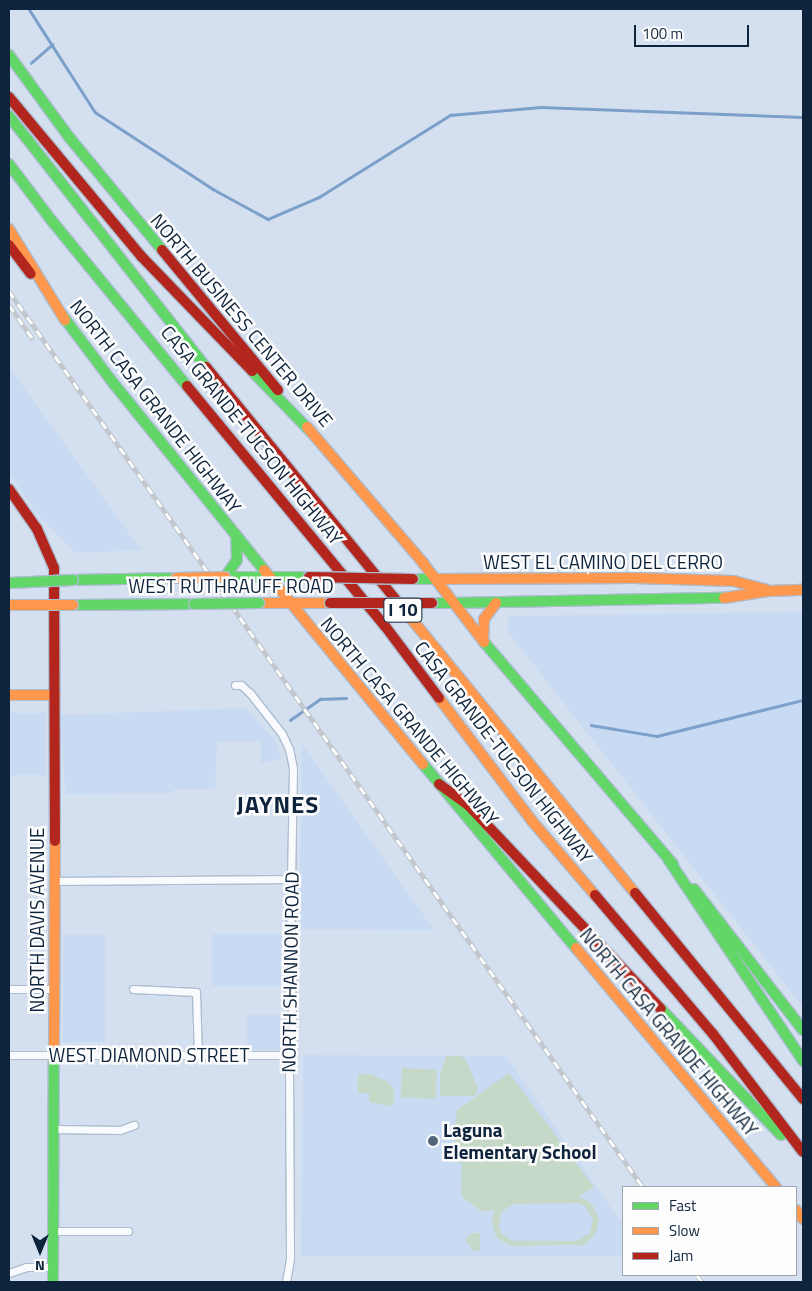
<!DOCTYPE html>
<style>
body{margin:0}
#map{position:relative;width:812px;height:1291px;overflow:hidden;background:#d4e0ef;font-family:"Titillium Web",sans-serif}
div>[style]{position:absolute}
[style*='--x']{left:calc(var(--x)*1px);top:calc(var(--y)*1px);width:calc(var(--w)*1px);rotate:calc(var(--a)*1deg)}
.built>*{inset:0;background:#c8dbf2;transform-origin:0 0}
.green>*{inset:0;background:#c6d9c9;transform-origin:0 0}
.stream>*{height:2.5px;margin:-1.25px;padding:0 1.25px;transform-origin:1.25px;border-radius:1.25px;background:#7ca0ca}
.roads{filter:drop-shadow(1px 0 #acbdd0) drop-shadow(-1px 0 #acbdd0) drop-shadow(0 1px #acbdd0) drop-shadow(0 -1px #acbdd0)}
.street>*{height:7px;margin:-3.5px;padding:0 3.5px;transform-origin:3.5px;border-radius:3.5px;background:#f9fafd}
.fast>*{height:10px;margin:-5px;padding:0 5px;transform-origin:5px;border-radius:5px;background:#63d668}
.slow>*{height:10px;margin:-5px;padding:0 5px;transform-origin:5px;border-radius:5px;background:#ff974d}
.jam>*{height:10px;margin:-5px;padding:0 5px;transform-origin:5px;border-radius:5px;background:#b3261e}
.rail>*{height:4.5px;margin-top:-2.25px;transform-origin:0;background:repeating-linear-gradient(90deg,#fdfdfd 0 8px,#c2c6cc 0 16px);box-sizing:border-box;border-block:1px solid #c2c6cc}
.bridges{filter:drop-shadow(1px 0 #acbdd0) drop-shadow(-1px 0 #acbdd0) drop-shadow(0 1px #acbdd0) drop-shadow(0 -1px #acbdd0)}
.fast-bridge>*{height:10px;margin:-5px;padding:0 5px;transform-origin:5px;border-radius:5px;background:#63d668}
.slow-bridge>*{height:10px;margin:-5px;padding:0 5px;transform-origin:5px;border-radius:5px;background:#ff974d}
.jam-bridge>*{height:10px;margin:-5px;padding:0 5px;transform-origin:5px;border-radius:5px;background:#b3261e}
.dots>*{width:14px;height:14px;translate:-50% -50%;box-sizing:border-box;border:2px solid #fdfdfd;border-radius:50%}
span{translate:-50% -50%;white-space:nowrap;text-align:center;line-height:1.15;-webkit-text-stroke:5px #fdfdfd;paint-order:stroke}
.shield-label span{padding:1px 4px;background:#fdfdfd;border:1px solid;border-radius:4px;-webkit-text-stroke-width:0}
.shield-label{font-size:18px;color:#0d243c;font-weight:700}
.street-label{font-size:19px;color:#0d243c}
.poi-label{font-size:19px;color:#0d243c;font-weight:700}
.left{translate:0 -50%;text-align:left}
.district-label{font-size:24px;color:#0d243c;font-weight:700;letter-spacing:1px}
.frame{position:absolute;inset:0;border:10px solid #0d243c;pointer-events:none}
.legend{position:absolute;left:622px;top:1186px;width:175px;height:90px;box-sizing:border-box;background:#fdfdfd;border:1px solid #9da6b0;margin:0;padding:6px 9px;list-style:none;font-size:15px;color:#0d243c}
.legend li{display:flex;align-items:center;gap:10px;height:25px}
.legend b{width:25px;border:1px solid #9da6b0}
.north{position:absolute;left:15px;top:1226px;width:50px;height:50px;-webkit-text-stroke:4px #fdfdfd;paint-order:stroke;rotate:180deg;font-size:14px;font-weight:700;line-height:20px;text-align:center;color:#0d243c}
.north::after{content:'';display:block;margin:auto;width:18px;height:22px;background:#0d243c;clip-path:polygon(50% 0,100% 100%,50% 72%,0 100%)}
.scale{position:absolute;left:634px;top:25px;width:115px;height:22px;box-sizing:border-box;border:2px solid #0d243c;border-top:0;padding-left:6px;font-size:15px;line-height:18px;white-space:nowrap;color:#0d243c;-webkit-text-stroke:4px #fdfdfd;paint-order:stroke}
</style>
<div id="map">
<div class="built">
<i style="clip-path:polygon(9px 366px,9px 367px,141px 550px,76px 553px,37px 514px,9px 473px)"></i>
<i style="clip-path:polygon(803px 612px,803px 1007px,507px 631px,509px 616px)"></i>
<i style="clip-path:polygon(246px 708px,277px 743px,281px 759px,261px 763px,261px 741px,217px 742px,215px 789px,174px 789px,174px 793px,65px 794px,61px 715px)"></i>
<i style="left:9px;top:713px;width:37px;height:62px"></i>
<i style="clip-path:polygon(302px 744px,434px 930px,299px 929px)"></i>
<i style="left:212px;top:934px;width:69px;height:52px"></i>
<i style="left:63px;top:935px;width:42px;height:107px"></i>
<i style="left:247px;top:1015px;width:33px;height:35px"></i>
<i style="clip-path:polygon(303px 1055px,506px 1056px,623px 1225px,623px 1256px,301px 1256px)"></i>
</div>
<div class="green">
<i style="clip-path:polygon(446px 1056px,461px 1056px,466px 1061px,478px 1087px,475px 1096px,440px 1096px,440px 1075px)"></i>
<i style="left:402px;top:1068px;width:35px;height:29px;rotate:3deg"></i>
<i style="clip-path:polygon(evenodd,509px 1073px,594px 1187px,578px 1197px,586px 1200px,593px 1206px,599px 1220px,595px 1234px,584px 1245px,510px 1246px,496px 1237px,492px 1221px,494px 1211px,481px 1211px,461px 1196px,462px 1164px,452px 1159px,457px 1110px,509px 1073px,577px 1203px,585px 1206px,593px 1219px,590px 1233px,577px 1241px,513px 1241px,502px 1234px,499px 1227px,501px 1212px,514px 1204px,577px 1203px)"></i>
<i style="clip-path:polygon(358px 1074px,369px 1074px,385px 1080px,394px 1089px,394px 1103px,391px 1106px,369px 1102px,369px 1093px,358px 1093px)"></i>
<i style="clip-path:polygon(472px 1233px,480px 1233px,480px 1251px,471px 1250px,471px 1246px,465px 1240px)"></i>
</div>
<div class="stream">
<i style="--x:29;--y:9;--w:122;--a:57.3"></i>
<i style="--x:95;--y:112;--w:141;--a:33.1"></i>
<i style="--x:213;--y:189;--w:63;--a:28.6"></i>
<i style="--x:268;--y:219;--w:56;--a:-23.3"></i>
<i style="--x:319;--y:197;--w:155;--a:-32"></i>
<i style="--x:450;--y:115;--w:91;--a:-5"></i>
<i style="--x:541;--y:107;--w:262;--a:2.2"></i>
<i style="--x:31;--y:63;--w:28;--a:-41"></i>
<i style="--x:290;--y:720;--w:37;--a:-35"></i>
<i style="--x:320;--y:699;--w:26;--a:-2"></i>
<i style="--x:591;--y:725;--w:67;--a:9.5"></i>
<i style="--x:657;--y:736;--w:150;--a:-13.9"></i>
</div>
<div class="roads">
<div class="street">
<i style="--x:235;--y:685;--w:6;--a:0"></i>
<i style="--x:241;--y:685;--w:12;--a:42"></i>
<i style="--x:250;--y:693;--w:52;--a:52"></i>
<i style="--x:282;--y:734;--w:17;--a:65"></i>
<i style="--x:289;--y:749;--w:19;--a:78"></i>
<i style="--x:293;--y:768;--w:172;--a:91"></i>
<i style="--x:290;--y:940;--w:111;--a:88.5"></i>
<i style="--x:293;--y:1051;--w:6;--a:135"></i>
<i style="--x:289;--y:1055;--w:8;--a:90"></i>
<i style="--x:289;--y:1063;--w:196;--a:89.7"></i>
<i style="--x:290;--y:1259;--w:23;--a:100"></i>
<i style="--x:55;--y:881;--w:236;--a:-0.5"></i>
<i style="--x:9;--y:989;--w:45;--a:0"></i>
<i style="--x:133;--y:989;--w:63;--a:2.7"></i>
<i style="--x:196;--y:992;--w:62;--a:88.2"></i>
<i style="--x:9;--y:1055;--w:280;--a:0"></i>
<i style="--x:54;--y:1129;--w:66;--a:0.9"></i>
<i style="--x:120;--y:1130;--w:15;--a:-20"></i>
<i style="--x:53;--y:1231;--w:75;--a:0"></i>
<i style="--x:9;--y:1273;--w:18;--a:-19"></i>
<i style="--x:26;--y:1267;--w:27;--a:0"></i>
</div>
<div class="fast">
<i style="--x:9;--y:55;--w:102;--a:53.8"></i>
<i style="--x:69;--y:137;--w:146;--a:50.5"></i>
<i style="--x:9;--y:116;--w:319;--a:51.9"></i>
<i style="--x:9;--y:164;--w:71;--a:53"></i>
<i style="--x:52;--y:221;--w:213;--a:50.7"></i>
<i style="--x:62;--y:315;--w:86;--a:53"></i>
<i style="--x:114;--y:384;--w:239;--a:51.1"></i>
<i style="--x:252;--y:371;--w:85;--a:46"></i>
<i style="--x:225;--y:577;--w:84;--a:0"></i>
<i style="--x:225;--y:577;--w:21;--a:-55"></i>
<i style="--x:237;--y:560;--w:25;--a:-92"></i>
<i style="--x:413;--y:579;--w:22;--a:0"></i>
<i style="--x:73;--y:580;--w:103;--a:-1.1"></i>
<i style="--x:432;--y:603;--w:20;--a:0"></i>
<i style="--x:452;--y:603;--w:272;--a:-1.1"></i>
<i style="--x:73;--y:605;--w:121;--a:-0.5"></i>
<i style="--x:484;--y:642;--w:292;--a:49.6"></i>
<i style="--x:423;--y:764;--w:239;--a:50.3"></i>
<i style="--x:668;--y:859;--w:243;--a:56.2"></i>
<i style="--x:694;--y:889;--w:178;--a:52.3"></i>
<i style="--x:661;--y:1009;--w:174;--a:46.4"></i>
<i style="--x:53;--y:1282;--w:238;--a:-89.8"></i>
</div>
<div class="slow">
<i style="--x:9;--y:229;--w:107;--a:58.4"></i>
<i style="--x:307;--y:427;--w:179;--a:49.5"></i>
<i style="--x:423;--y:563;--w:100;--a:52.3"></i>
<i style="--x:264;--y:570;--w:251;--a:50.7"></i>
<i style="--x:435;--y:579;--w:200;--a:-0.3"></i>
<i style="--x:635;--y:578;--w:99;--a:1.7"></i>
<i style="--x:734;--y:581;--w:34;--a:15"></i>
<i style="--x:724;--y:598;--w:46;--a:-8.8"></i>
<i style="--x:769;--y:591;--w:34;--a:-2"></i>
<i style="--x:259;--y:603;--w:71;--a:0"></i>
<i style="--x:405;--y:611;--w:364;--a:50.8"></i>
<i style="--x:483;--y:641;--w:22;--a:-87"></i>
<i style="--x:484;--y:619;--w:20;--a:-53"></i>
<i style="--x:9;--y:695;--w:46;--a:0"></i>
<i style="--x:439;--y:698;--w:154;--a:52.9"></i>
<i style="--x:532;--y:821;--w:97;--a:49.6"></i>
<i style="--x:576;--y:948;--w:312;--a:50.1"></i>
<i style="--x:54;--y:1044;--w:203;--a:-89.7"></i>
<i style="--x:796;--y:1210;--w:11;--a:52"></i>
</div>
<div class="jam">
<i style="--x:9;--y:97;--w:207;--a:50.3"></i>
<i style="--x:141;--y:256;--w:160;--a:46"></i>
<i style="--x:9;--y:245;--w:36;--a:53"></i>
<i style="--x:162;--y:250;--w:182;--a:50.4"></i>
<i style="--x:206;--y:367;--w:315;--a:50.8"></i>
<i style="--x:187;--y:386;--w:311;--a:50.5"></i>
<i style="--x:385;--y:626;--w:90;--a:53.1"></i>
<i style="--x:9;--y:489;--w:49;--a:55"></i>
<i style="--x:37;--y:529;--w:43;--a:66.4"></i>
<i style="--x:54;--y:568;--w:273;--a:89.8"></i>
<i style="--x:439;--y:784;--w:37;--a:36"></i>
<i style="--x:469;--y:806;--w:279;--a:46.6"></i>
<i style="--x:635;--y:893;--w:266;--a:50.8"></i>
<i style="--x:595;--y:895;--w:182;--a:49.7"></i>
<i style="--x:713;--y:1034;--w:148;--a:52.7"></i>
</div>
</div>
<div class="rail">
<i style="--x:9;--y:291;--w:1098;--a:54.72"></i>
<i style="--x:9;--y:305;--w:42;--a:54.8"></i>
<i style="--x:697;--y:1275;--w:9;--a:54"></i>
</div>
<div class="bridges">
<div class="fast-bridge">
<i style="--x:9;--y:583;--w:64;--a:-2.7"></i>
<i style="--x:194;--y:604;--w:65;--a:-0.9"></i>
</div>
<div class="slow-bridge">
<i style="--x:176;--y:578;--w:49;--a:-1.2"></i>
<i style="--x:9;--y:605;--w:64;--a:0"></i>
</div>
<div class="jam-bridge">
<i style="--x:309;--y:577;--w:104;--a:1.1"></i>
<i style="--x:330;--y:603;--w:102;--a:0"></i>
</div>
</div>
<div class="dots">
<i style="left:433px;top:1141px;background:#53667b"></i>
</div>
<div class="shield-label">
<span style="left:403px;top:610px">I 10</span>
</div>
<div class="street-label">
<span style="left:242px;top:320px;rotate:50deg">NORTH BUSINESS CENTER DRIVE</span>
<span style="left:156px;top:406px;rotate:52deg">NORTH CASA GRANDE HIGHWAY</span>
<span style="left:252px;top:435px;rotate:51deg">CASA GRANDE-TUCSON HIGHWAY</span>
<span style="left:603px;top:562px">WEST EL CAMINO DEL CERRO</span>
<span style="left:231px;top:586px">WEST RUTHRAUFF ROAD</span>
<span style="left:410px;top:721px;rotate:50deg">NORTH CASA GRANDE HIGHWAY</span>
<span style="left:504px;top:752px;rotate:52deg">CASA GRANDE-TUCSON HIGHWAY</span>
<span style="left:37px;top:920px;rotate:-90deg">NORTH DAVIS AVENUE</span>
<span style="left:290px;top:972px;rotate:-89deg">NORTH SHANNON ROAD</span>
<span style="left:669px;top:1032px;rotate:50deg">NORTH CASA GRANDE HIGHWAY</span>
<span style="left:149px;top:1055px">WEST DIAMOND STREET</span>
</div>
<div class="poi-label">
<span class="left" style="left:443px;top:1141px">Laguna<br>Elementary School</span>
</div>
<div class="district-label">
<span style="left:278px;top:805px">JAYNES</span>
</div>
<div class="frame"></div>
<ul class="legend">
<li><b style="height:6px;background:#63d668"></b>Fast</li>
<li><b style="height:6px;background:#ff974d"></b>Slow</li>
<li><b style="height:6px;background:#b3261e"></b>Jam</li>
</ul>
<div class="north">N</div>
<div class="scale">100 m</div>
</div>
